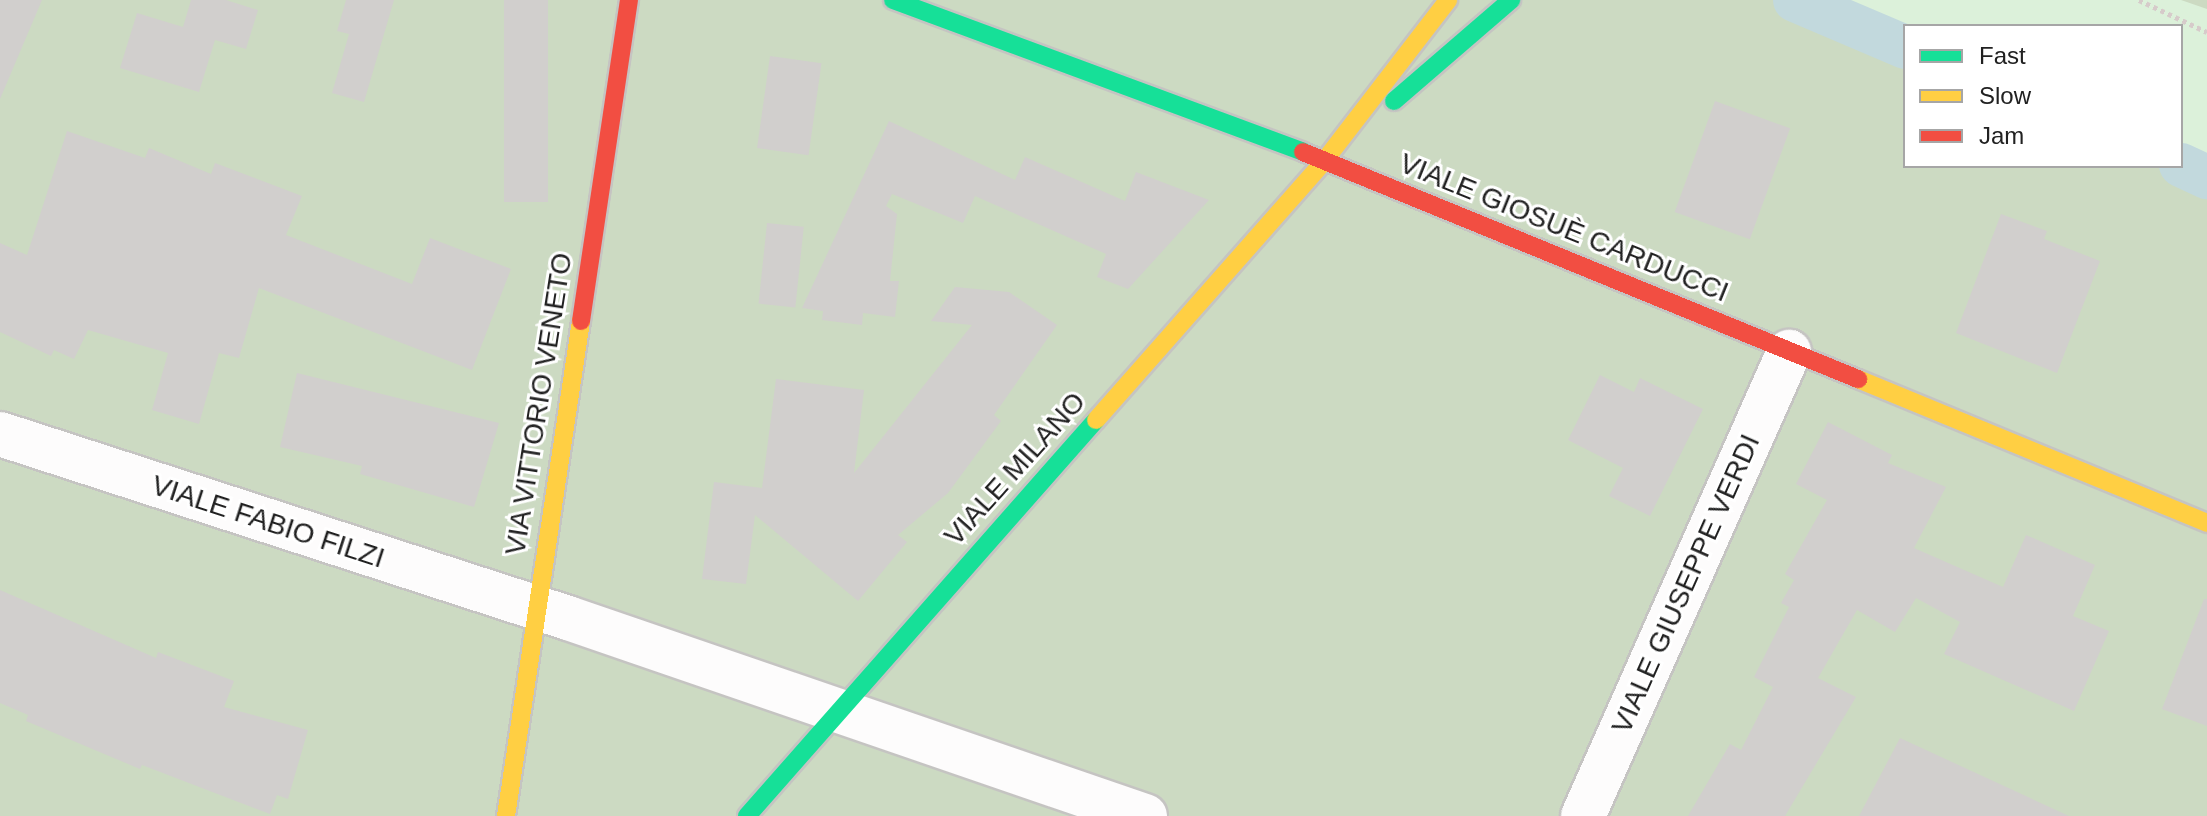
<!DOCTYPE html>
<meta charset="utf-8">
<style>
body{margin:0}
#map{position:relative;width:2207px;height:816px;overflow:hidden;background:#efedea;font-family:Helvetica,sans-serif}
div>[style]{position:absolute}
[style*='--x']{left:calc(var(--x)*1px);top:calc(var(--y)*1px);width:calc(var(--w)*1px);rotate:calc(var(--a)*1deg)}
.forest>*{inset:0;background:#ccdac2}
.park>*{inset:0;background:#dcf1da}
.canal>*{height:44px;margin:-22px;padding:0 22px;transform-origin:22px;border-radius:22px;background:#c2d9dd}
.building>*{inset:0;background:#d1cfcd;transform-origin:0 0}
.path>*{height:5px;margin-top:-2.5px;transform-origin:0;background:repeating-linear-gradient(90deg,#d6cbca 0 4px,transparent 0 8px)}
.roads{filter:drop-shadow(2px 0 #c5c4c2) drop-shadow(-2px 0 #c5c4c2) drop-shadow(0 2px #c5c4c2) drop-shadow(0 -2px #c5c4c2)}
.street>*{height:44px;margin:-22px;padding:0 22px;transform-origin:22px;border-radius:22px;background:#fdfcfc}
.fast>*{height:18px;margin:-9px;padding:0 9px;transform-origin:9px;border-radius:9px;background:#16e098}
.slow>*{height:18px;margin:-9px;padding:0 9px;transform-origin:9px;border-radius:9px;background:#ffcf43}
.jam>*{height:18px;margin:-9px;padding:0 9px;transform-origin:9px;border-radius:9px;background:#f24e42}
span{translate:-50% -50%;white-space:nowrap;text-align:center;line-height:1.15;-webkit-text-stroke:6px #fff;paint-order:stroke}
.street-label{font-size:28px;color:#212121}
.legend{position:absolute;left:1903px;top:24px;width:280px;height:144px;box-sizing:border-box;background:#fff;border:2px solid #a6a6a6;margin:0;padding:10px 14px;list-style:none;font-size:24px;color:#212121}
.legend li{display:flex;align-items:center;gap:16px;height:40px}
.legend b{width:40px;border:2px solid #a6a6a6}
</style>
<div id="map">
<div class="forest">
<i style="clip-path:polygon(evenodd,0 0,2207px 0,2207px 816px,0 816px,0 0,1905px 26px,2181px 26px,2181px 166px,1905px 166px,1905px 26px)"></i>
</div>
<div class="park">
<i style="clip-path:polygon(1798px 0,2181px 0,2207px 9px,2207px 171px,2181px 160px,2181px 26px,1905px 26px,1905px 45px)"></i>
</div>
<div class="canal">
<i style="--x:1795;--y:0;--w:120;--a:23.1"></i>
<i style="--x:2181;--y:165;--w:29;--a:25"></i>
</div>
<div class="building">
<i style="clip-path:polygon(0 0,42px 0,0 99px)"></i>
<i style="clip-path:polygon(191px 0,226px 0,258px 10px,246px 49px,215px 40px,199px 92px,120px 68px,137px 13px,183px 27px)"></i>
<i style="clip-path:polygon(346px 0,394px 0,364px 102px,332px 93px,349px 34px,337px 31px)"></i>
<i style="left:504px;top:0;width:44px;height:202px"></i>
<i style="left:770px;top:56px;width:52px;height:93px;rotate:8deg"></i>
<i style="left:1715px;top:101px;width:80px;height:118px;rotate:20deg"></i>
<i style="clip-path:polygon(889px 121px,1015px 180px,1025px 157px,1125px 201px,1136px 172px,1209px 200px,1128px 289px,1097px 277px,1106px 254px,975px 196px,963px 223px,892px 194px,886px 206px,897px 214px,890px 281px,899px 281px,895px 317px,863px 313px,862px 325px,822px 320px,823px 311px,802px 308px)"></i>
<i style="clip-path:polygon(67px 131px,145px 158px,149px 148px,211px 174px,215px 163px,302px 196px,286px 235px,412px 284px,430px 238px,511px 269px,472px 370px,259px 288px,239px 358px,219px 353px,199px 424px,152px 410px,168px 353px,88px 330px,74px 359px,54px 350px,51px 356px,0 332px,0 243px,27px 255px)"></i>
<i style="clip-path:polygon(2001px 214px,2047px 231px,2044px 239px,2100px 261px,2057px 373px,1956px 333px)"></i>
<i style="left:767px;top:223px;width:37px;height:81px;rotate:6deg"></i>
<i style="clip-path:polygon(955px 287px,1009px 292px,1057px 325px,994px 415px,1001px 421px,948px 493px,898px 535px,907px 542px,858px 601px,755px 515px,746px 584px,702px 579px,714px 482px,762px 488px,776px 379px,864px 390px,854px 473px,972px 325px,931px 321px)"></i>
<i style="clip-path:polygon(297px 373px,499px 423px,474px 507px,360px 474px,362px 466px,280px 447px)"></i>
<i style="clip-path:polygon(1600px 375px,1634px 392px,1640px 378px,1703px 409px,1650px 516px,1609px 496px,1623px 468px,1568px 440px)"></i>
<i style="clip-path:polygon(1828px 422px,1892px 455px,1888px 463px,1946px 487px,1914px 548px,2003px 587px,2026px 535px,2095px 565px,2073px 616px,2109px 631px,2074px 711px,1944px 654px,1960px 622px,1916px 598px,1895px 632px,1857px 610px,1818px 678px,1856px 697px,1785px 816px,1688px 816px,1730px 744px,1741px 750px,1773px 687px,1754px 677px,1789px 607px,1781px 603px,1794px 580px,1785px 574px,1827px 500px,1796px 484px)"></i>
<i style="clip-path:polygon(0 590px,156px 658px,158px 652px,234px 681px,224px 707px,308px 730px,288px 799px,277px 795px,270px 814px,142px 765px,140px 769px,26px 721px,28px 715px,0 703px)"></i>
<i style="clip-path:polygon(2204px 599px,2207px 599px,2207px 726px,2162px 709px)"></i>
<i style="clip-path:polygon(1900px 738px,2069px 816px,1859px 816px)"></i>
</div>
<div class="path">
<i style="--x:2139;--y:0;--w:75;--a:25.2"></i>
</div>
<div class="roads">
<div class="street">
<i style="--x:0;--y:434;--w:597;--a:17.95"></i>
<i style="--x:568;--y:618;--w:610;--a:18.94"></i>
<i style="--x:1583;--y:816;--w:508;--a:-66.06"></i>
</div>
<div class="fast">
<i style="--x:893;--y:0;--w:437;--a:20.3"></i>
<i style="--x:1394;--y:101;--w:155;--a:-40.8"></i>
<i style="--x:747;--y:816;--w:528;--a:-48.61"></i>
</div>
<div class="slow">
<i style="--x:1858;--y:379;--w:378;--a:22.4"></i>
<i style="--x:1096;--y:420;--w:346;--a:-48.6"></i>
<i style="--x:1325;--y:160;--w:202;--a:-52.4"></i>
<i style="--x:506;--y:816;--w:501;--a:-81.38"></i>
</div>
<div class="jam">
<i style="--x:1303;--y:152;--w:600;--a:22.25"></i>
<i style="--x:581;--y:321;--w:325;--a:-81.5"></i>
</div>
</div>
<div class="street-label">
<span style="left:1564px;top:228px;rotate:22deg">VIALE GIOSUÈ CARDUCCI</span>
<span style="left:539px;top:404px;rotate:-81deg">VIA VITTORIO VENETO</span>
<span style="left:1015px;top:469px;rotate:-48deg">VIALE MILANO</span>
<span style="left:268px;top:522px;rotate:18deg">VIALE FABIO FILZI</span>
<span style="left:1686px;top:584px;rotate:-66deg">VIALE GIUSEPPE VERDI</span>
</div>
<ul class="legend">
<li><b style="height:10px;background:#16e098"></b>Fast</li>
<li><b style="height:10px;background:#ffcf43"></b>Slow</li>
<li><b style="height:10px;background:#f24e42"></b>Jam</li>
</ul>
</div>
